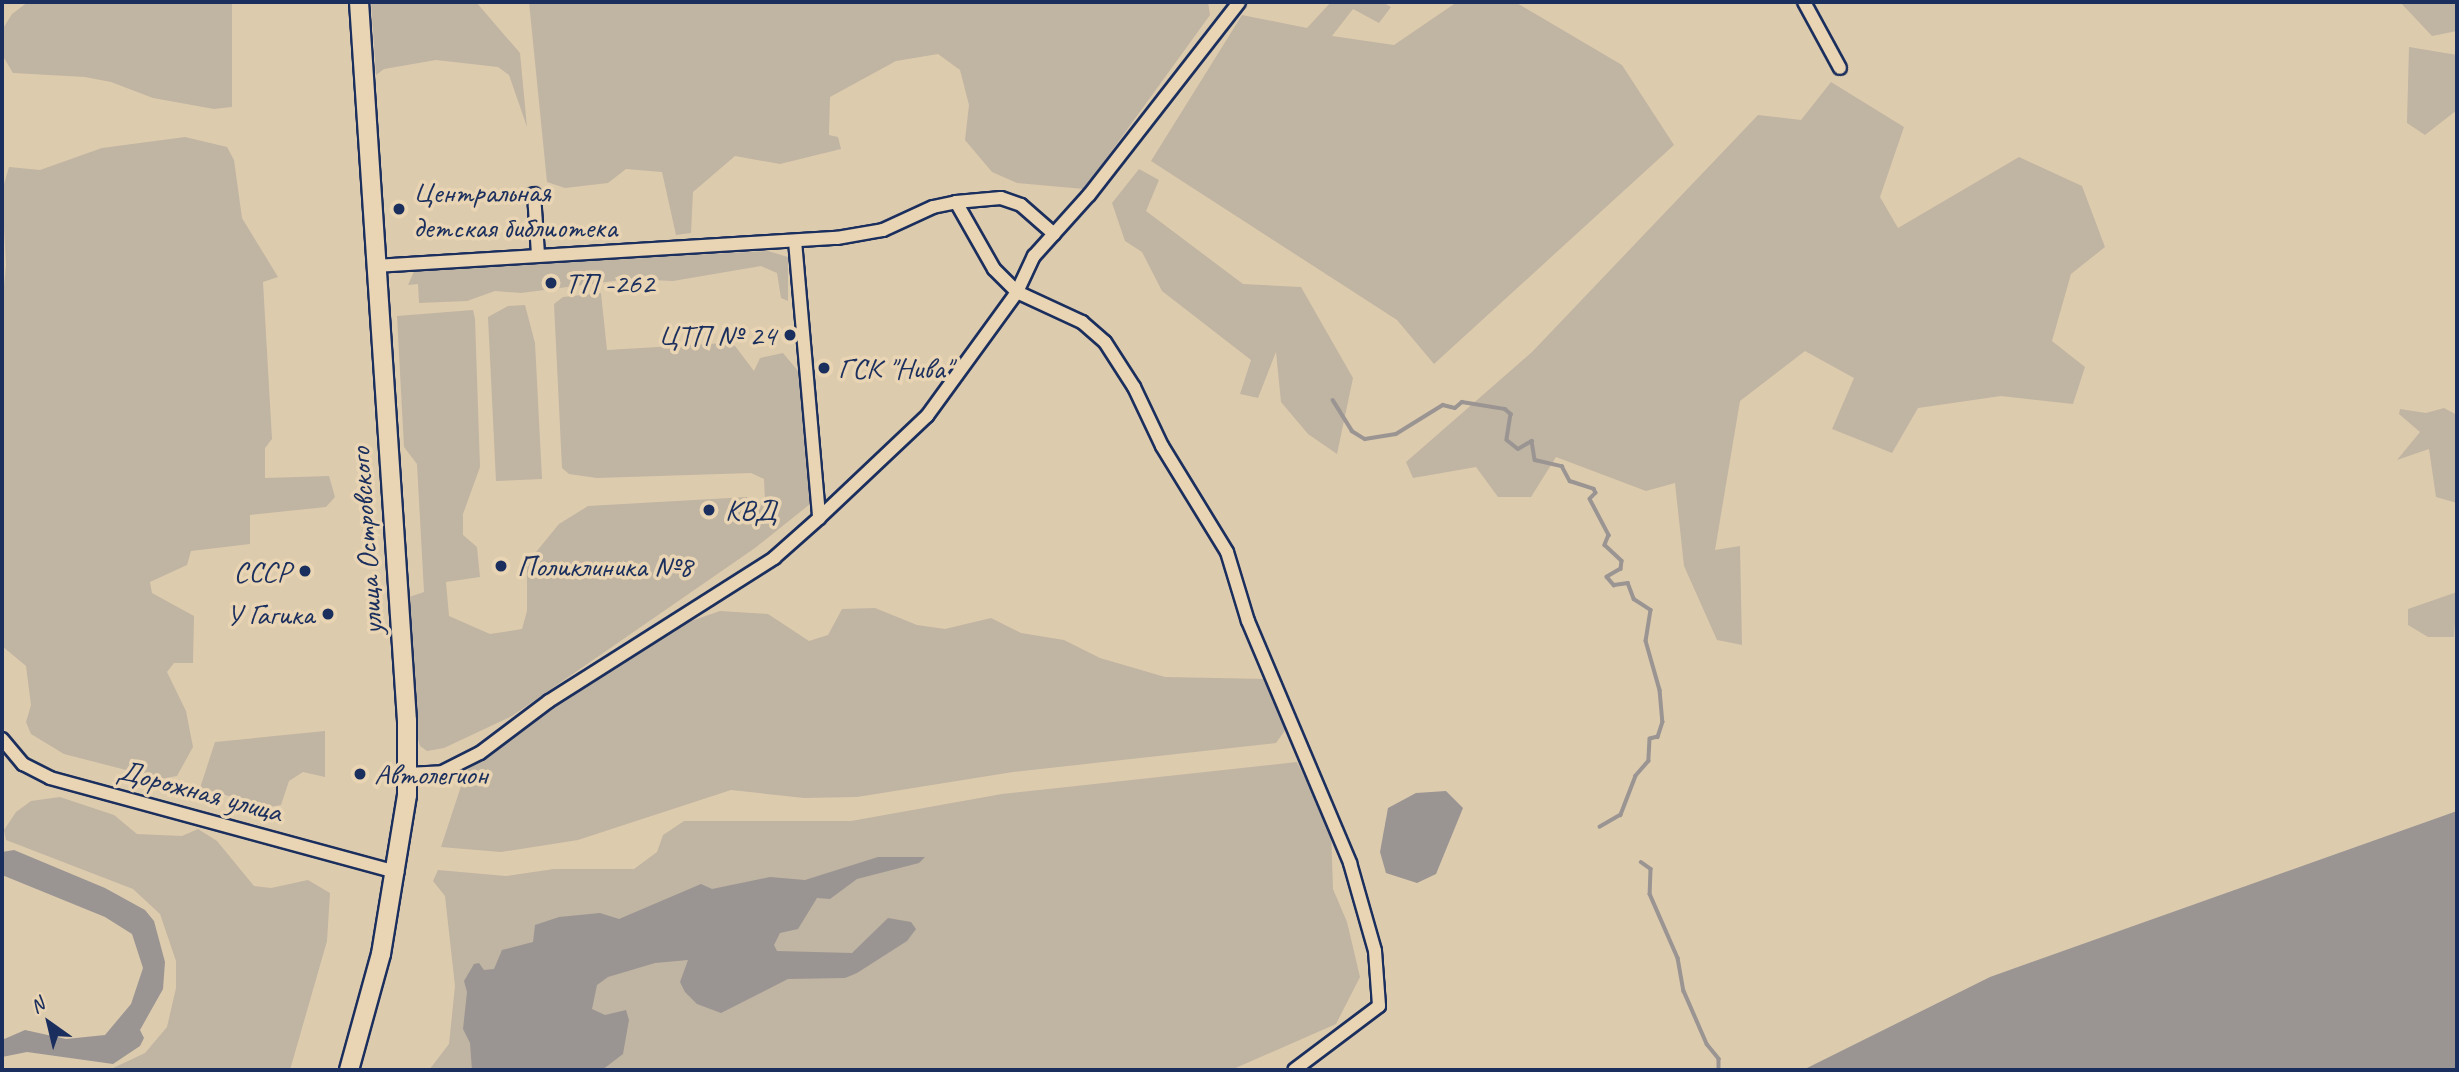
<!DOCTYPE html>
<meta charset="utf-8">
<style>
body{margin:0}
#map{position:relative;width:2459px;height:1072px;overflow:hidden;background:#ddcbae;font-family:Caveat,sans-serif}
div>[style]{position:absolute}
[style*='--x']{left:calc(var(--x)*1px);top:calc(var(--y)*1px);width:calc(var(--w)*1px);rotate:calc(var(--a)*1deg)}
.green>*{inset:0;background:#c0b4a2}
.water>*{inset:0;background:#9a9593}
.stream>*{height:3.5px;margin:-1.75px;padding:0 1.75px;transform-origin:1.75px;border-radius:1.75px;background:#9a9593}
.roads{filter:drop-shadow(2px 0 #1b2f5e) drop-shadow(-2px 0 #1b2f5e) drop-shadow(0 2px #1b2f5e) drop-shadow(0 -2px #1b2f5e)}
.minor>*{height:12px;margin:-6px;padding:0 6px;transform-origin:6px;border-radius:6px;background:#e9d5b3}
.secondary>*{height:18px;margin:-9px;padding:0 9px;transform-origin:9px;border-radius:9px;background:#e9d5b3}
.dots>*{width:19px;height:19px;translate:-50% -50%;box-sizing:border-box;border:4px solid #e9d5b3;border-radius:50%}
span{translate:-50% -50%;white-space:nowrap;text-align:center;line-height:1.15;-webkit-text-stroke:7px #e9d5b3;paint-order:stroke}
.poi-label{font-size:30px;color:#1b2f5e}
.left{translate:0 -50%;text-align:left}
.right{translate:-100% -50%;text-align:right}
.street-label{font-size:30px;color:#1b2f5e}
.frame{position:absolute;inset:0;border:4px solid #1b2f5e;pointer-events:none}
.north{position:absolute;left:14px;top:988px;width:70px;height:70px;-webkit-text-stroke:5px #e9d5b3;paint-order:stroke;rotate:326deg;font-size:19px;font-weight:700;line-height:28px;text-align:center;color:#1b2f5e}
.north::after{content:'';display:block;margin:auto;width:24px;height:32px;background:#1b2f5e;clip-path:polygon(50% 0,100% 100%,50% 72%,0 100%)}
</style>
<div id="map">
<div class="green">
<i style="clip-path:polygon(28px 2px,232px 3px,232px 107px,214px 109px,153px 98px,111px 82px,85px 77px,13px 73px,4px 58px,2px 30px,12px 14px)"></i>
<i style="clip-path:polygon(371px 2px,476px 2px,520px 53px,527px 127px,509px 75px,498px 67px,436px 60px,384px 69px,376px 75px)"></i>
<i style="clip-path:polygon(529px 2px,1208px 2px,1210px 15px,1084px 189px,1017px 183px,992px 172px,965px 140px,969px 105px,960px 70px,938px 54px,896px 61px,830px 97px,829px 135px,838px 137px,841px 149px,780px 164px,735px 156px,693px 192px,691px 233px,676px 235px,662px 172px,626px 169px,608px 183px,565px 188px,547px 182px)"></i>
<i style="clip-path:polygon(1331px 2px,1382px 2px,1391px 7px,1379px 23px,1353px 9px,1332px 36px,1394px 45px,1457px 2px,1515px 2px,1622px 65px,1674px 145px,1434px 364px,1397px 320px,1151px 161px,1242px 15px,1307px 28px)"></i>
<i style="clip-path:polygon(2400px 2px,2457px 2px,2457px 31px,2432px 36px)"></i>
<i style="clip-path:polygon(2409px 47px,2457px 55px,2457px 110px,2425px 135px,2407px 123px)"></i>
<i style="clip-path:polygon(1831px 82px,1904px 127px,1880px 197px,1898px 228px,2019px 157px,2082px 186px,2105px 247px,2071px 274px,2052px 341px,2085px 367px,2073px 404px,2001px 396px,1918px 408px,1892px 453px,1832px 429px,1854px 378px,1805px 351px,1740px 401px,1715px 550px,1740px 546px,1742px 645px,1717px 640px,1684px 566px,1675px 483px,1646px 491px,1556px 457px,1531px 497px,1498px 497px,1476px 467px,1413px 478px,1406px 462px,1532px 352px,1758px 115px,1801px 120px)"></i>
<i style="clip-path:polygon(185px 137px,227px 147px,234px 160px,242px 218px,278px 277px,263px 282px,272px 439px,265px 448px,265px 478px,329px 476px,335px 497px,326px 507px,250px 515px,250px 544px,191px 551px,187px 565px,150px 582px,152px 593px,194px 616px,193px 663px,174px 663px,167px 672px,186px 711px,193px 747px,177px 776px,161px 779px,64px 754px,31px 734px,26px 722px,31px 705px,26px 666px,2px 646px,2px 306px,6px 265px,2px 191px,9px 167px,40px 170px,102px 148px)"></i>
<i style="clip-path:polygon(1139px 169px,1159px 180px,1146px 211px,1243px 284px,1301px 287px,1353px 378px,1337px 454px,1308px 434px,1281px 402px,1276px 352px,1258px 398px,1240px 394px,1251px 360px,1162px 291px,1142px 252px,1125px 241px,1112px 203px)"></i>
<i style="clip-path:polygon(768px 251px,788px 257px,788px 301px,781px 298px,777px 273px,761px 266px,673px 281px,629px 279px,521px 293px,495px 291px,467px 301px,419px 303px,418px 284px,408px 285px,415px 269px)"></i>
<i style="clip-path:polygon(601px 293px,607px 350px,725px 343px,735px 346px,754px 371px,760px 358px,783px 353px,798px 371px,810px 504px,755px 548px,512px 716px,444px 748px,427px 751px,420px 746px,415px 730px,408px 610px,409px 597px,424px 592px,417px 464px,404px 447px,397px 316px,473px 310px,475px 319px,480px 467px,463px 514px,463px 535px,477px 547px,480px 577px,446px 582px,449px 616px,490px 634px,522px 629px,527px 611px,527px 563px,559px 524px,588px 506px,747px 497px,748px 503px,765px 501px,764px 479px,751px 473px,597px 478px,569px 474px,562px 468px,554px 304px,563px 297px)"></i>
<i style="clip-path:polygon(525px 305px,535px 343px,542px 479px,496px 481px,488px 317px,508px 306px)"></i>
<i style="clip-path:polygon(2444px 408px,2457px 415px,2457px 503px,2436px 497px,2429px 449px,2397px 460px,2420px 432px,2399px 414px,2400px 409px,2426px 413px)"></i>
<i style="clip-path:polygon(2457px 592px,2454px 637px,2428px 637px,2408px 625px,2408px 609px)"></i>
<i style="clip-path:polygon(875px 608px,917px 625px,945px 629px,991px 618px,1021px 633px,1064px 640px,1100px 658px,1165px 677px,1267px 679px,1286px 729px,1276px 743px,1013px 772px,857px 797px,804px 798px,731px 790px,578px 840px,501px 852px,441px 847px,466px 771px,493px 747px,677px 626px,720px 611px,768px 614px,809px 641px,828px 635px,842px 609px)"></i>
<i style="clip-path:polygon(325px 731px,325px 777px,303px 772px,289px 781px,281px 805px,269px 807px,200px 788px,215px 742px)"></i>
<i style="clip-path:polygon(1297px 762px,1331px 830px,1333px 889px,1347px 922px,1360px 977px,1336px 1024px,1231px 1070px,429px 1070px,449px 1044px,455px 986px,445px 896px,433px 881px,438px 870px,506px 876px,554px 869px,634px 869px,657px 852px,663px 835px,684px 821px,851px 821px,1002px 794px)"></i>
<i style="clip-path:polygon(60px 797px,114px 815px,137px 834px,182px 836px,198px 829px,217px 841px,254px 886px,271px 888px,308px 880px,330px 893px,327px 941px,290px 1070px,109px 1070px,145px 1053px,167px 1027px,176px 988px,176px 961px,160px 914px,133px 889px,6px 840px,4px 830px,16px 812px,31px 801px)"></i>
</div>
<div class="water">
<i style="clip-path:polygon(1446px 791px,1463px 808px,1436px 874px,1417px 883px,1386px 873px,1380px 852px,1388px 808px,1416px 793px)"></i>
<i style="clip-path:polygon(2457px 811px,2457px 1070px,1803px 1070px,1990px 977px)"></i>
<i style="clip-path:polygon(14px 850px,105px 888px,145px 910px,154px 921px,165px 962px,163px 989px,140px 1030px,144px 1038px,140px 1046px,113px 1064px,27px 1052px,2px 1057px,2px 1040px,25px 1030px,66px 1039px,105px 1035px,131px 1004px,143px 968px,132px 934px,105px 917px,2px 875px,2px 852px)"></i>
<i style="clip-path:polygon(878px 857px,925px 857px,919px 863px,857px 879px,830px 899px,817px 898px,798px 929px,780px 933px,774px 945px,777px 951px,852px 953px,888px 918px,911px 922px,916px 929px,907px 941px,857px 973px,845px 978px,788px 979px,721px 1013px,697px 1004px,685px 992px,680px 982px,688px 960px,655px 963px,608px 977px,597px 985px,592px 1009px,605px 1015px,626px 1010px,629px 1020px,623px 1054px,602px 1070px,472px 1070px,470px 1043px,463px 1029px,467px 992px,464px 981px,474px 964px,479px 963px,484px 970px,494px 969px,502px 950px,533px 942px,535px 925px,559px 917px,600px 913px,619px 919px,701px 884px,712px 889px,770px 877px,805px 880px)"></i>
</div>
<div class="stream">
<i style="--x:1333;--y:400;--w:36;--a:58"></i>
<i style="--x:1352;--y:431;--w:15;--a:32"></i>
<i style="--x:1365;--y:439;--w:31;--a:-9"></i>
<i style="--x:1396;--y:434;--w:55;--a:-31.7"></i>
<i style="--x:1443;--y:405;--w:12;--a:14"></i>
<i style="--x:1455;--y:408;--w:9;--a:-41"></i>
<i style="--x:1462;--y:402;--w:44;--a:9.2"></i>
<i style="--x:1505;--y:409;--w:8;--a:40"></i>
<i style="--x:1511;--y:414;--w:26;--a:99"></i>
<i style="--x:1507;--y:440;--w:14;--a:39"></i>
<i style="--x:1518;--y:449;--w:16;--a:-30"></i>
<i style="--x:1532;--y:441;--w:19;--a:81"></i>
<i style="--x:1535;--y:460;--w:28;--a:13"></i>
<i style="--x:1562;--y:466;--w:17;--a:62"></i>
<i style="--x:1570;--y:481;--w:25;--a:18"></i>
<i style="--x:1594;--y:489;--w:4;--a:63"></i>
<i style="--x:1596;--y:493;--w:8;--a:135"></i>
<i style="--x:1590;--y:499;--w:41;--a:62.2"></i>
<i style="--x:1609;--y:535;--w:11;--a:112"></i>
<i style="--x:1605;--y:545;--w:23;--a:43"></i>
<i style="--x:1622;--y:561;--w:8;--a:97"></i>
<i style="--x:1621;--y:569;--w:16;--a:150"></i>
<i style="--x:1607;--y:577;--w:11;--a:49"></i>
<i style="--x:1614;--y:585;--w:14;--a:-8"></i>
<i style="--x:1628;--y:583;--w:17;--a:69"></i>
<i style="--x:1634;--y:599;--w:20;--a:33"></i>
<i style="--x:1651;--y:610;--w:31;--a:99"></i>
<i style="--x:1646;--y:641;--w:51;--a:74.1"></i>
<i style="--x:1660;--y:690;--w:32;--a:85"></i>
<i style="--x:1663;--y:722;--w:16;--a:108"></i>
<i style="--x:1658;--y:737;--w:8;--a:166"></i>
<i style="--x:1650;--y:739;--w:22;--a:93"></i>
<i style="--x:1649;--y:761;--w:20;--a:131"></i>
<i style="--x:1636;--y:776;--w:42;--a:111"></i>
<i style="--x:1621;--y:815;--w:24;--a:150"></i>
<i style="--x:1641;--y:862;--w:12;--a:35"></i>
<i style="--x:1651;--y:869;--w:25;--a:92"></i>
<i style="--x:1650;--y:894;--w:70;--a:66.4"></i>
<i style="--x:1678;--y:958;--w:34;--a:80"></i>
<i style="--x:1684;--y:991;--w:58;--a:66.5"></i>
<i style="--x:1707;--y:1044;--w:19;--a:51"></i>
<i style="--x:1719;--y:1059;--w:11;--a:90"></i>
</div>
<div class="roads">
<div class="minor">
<i style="--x:1804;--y:2;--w:75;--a:61.4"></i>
<i style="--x:534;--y:194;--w:61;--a:86.2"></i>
<i style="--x:956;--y:202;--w:45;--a:-5.1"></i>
<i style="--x:1001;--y:198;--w:21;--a:19"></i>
<i style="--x:1021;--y:205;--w:44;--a:41.3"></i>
<i style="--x:795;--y:241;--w:278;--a:85"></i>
<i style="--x:375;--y:266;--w:463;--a:-3.5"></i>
<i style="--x:837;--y:238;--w:47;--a:-9.9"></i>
<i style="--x:883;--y:230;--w:55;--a:-24.7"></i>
<i style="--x:933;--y:207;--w:24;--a:-12"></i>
<i style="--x:956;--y:202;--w:77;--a:60.4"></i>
<i style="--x:994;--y:269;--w:33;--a:45"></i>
<i style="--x:1017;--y:292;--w:72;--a:24.8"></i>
<i style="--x:1082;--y:322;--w:30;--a:41"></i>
<i style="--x:1105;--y:342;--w:54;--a:57.2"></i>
<i style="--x:1134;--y:387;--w:65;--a:64.6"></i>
<i style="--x:1162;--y:446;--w:124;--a:58.5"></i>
<i style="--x:1227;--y:552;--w:72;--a:73.1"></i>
<i style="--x:1248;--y:621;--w:263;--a:67.1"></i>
<i style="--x:1350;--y:863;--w:91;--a:74.1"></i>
<i style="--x:1375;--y:951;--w:55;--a:85.8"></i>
<i style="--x:1379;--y:1006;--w:106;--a:143"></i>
<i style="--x:2;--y:739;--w:33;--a:50"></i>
<i style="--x:23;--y:764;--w:30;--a:27"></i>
<i style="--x:50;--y:778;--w:360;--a:15.2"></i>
<i style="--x:407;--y:774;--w:35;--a:-3"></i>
<i style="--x:442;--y:772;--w:42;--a:-26.6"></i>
<i style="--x:480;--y:753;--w:86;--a:-37"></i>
<i style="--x:549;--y:701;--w:267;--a:-32.4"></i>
<i style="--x:774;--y:558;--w:60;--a:-41.6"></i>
<i style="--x:819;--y:518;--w:149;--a:-43.4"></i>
<i style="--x:927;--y:416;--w:153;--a:-54"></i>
<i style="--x:1017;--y:292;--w:40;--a:-65"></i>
<i style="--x:1034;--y:256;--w:82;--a:-48"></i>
<i style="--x:1089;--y:195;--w:244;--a:-52.1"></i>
</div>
<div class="secondary">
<i style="--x:349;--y:1070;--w:120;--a:-74.6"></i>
<i style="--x:381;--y:954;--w:161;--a:-80.7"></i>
<i style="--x:407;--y:795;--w:74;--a:-90"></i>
<i style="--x:407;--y:721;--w:721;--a:-93.82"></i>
</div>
</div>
<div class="dots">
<i style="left:399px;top:209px;background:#1b2f5e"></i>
<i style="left:551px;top:283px;background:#1b2f5e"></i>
<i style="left:790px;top:335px;background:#1b2f5e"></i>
<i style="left:824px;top:368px;background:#1b2f5e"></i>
<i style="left:709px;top:510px;background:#1b2f5e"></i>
<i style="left:501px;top:566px;background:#1b2f5e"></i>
<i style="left:305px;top:571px;background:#1b2f5e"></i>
<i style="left:328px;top:614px;background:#1b2f5e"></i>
<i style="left:360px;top:774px;background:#1b2f5e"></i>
</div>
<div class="poi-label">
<span class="left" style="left:413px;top:209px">Центральная<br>детская библиотека</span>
<span class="left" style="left:565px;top:283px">ТП -262</span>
<span class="right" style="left:776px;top:335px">ЦТП № 24</span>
<span class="left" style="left:838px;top:368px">ГСК "Нива"</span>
<span class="left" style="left:725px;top:510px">КВД</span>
<span class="left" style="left:517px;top:566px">Поликлиника №8</span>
<span class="right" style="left:291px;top:571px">СССР</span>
<span class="right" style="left:314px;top:614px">У Гагика</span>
<span class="left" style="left:374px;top:774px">Автолегион</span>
</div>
<div class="street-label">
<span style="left:366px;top:541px;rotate:-94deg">улица Островского</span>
<span style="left:200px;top:791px;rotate:15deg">Дорожная улица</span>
</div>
<div class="frame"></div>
<div class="north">N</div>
</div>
